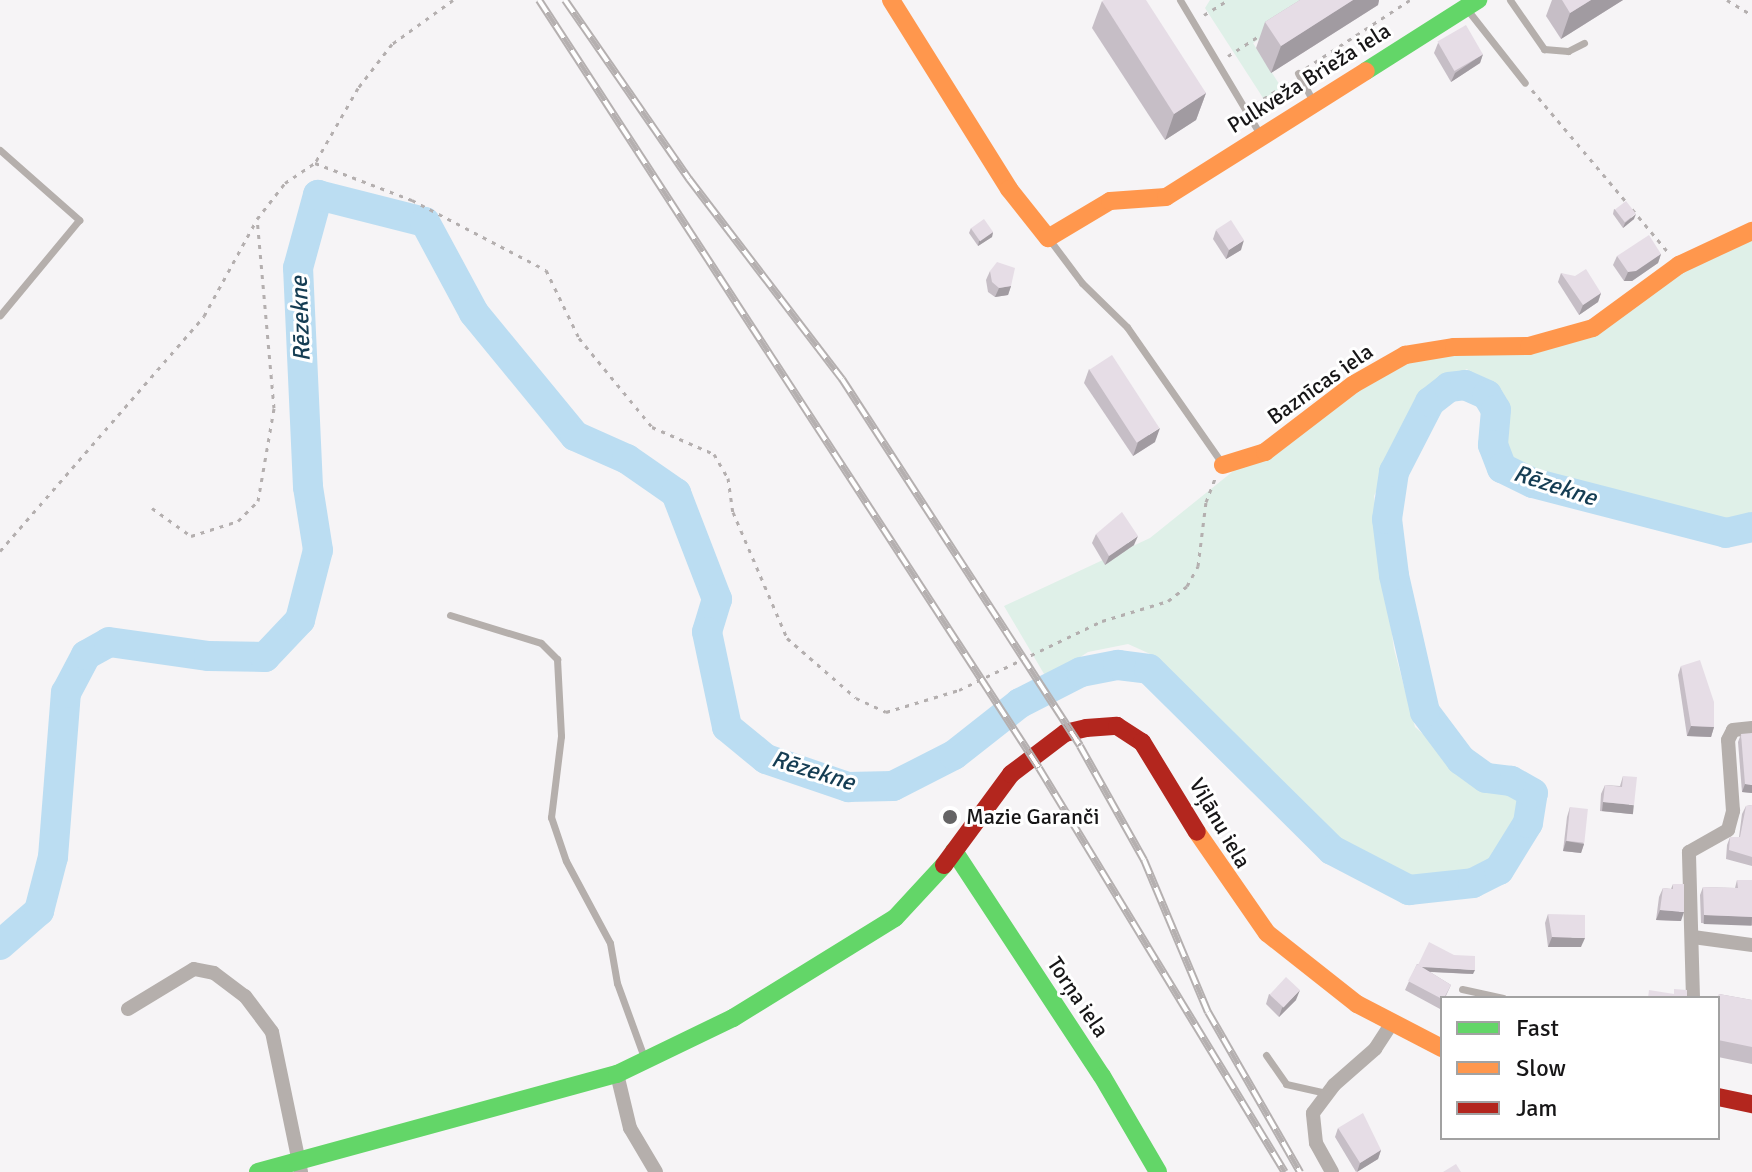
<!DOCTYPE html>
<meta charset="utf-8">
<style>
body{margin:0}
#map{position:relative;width:1752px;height:1172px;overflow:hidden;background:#f6f4f6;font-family:Signika,sans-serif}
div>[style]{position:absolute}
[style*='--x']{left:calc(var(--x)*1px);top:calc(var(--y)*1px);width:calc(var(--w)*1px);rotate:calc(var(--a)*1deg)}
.green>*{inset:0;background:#dff0e8}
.river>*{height:30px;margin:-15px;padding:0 15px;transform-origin:15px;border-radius:15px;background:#bbddf2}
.path>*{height:3px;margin-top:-1.5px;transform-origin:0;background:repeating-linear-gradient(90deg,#b4afaf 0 4px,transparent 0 10px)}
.lane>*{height:7px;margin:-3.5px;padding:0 3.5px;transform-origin:3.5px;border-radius:3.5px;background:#b5afac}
.street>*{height:14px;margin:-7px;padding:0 7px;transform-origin:7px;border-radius:7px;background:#b5afac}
.fast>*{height:18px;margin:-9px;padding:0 9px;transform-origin:9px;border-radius:9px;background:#63d668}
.slow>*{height:18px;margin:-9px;padding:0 9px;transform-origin:9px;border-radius:9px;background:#ff974d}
.jam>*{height:18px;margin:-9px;padding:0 9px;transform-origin:9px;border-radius:9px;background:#b3261e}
.rail>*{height:8px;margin-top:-4px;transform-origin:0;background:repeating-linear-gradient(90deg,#fff 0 15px,#b5b0b0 0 30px);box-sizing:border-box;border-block:2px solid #b5b0b0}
.wall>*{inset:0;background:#c6bec6}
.shaded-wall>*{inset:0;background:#a19ba1;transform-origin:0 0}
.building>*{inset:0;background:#e6dde6;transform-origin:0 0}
.dots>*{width:22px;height:22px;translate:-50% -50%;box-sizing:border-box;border:4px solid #fff;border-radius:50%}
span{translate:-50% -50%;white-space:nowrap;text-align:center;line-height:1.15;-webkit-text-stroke:6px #fff;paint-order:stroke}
.street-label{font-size:22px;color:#171617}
.poi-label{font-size:22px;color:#171617}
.left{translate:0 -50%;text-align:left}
.water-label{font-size:24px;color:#153d53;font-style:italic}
.legend{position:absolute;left:1440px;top:996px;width:280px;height:144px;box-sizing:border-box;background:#fff;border:2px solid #a2a2a2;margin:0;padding:10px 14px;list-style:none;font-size:24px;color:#171617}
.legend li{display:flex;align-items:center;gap:16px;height:40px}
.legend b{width:40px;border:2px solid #a2a2a2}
</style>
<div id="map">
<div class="green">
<i style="clip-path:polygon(1210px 0,1319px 0,1253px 43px,1283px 90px,1265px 101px,1205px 8px)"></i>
<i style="clip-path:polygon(1752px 225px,1752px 527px,1726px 533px,1533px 483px,1502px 468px,1506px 405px,1467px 369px,1426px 389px,1374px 496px,1394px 649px,1415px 727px,1483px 787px,1486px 778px,1533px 793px,1473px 883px,1384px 880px,1332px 850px,1157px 657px,1128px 644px,1088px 652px,1047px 679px,1004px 606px,1150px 538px,1252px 456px,1405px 355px,1593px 328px)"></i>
</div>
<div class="river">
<i style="--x:0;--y:945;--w:52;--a:-41.1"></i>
<i style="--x:39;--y:911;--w:56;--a:-75.5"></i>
<i style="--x:53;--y:857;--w:165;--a:-85.5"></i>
<i style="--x:66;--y:693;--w:43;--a:-62.2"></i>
<i style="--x:86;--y:655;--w:26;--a:-29"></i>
<i style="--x:109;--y:642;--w:101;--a:8"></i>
<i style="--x:209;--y:656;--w:56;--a:1"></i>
<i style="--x:265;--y:657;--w:51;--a:-46.6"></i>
<i style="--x:300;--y:620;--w:72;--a:-75.6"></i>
<i style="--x:318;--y:550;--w:64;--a:-99"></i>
<i style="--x:308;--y:487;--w:219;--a:-92.6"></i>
<i style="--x:298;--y:268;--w:76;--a:-74.7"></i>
<i style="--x:318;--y:195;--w:110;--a:14.2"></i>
<i style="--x:425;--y:222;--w:103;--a:61.7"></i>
<i style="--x:474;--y:313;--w:159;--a:50.6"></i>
<i style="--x:575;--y:436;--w:57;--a:23.9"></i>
<i style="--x:627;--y:459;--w:60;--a:34.8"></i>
<i style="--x:676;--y:493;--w:114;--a:68.9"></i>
<i style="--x:717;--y:599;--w:34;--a:107"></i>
<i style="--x:707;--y:632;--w:97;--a:78.1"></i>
<i style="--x:727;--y:727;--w:50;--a:39.4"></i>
<i style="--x:766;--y:759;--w:87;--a:18.9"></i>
<i style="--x:848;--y:787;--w:45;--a:-1.3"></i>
<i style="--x:893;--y:786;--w:68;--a:-26.9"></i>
<i style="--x:954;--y:755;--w:84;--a:-38.2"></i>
<i style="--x:1020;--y:703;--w:68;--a:-26.9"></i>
<i style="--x:1081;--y:672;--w:38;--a:-11"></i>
<i style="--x:1118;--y:665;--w:31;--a:7"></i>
<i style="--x:1149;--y:669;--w:257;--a:44.7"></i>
<i style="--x:1332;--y:850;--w:87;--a:27.5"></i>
<i style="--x:1409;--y:890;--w:64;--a:-6.2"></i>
<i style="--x:1473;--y:883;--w:29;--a:-27"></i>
<i style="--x:1499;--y:870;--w:55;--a:-58.3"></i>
<i style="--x:1528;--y:823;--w:30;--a:-81"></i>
<i style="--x:1533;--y:793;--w:25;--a:-151"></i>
<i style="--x:1511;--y:781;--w:25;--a:-173"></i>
<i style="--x:1486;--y:778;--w:31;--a:-144"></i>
<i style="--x:1461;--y:760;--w:60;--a:-126.9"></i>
<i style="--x:1425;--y:712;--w:140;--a:-102.8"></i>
<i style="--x:1394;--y:575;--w:56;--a:-97.1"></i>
<i style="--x:1387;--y:519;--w:48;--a:-81.5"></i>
<i style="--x:1394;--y:472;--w:79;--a:-62.8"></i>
<i style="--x:1430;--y:402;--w:24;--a:-38"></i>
<i style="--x:1449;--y:387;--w:16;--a:-7"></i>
<i style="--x:1465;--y:385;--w:24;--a:24"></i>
<i style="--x:1487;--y:395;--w:17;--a:59"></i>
<i style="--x:1496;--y:410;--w:35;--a:95"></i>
<i style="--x:1493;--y:445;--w:25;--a:69"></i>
<i style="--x:1502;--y:468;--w:34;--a:26"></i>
<i style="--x:1533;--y:483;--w:199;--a:14.5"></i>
<i style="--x:1726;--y:533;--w:27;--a:-13"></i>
</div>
<div class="path">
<i style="--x:453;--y:0;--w:75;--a:144.2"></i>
<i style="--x:392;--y:44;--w:56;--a:127.7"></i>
<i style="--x:358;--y:88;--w:86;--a:119.8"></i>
<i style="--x:315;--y:163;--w:104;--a:20.9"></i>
<i style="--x:412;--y:200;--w:151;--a:27.6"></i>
<i style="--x:546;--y:270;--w:76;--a:64.1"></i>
<i style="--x:579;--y:338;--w:115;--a:50.6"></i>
<i style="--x:652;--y:427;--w:68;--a:23.5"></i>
<i style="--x:714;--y:454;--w:28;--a:60"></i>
<i style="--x:728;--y:478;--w:34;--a:82"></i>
<i style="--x:733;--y:512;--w:137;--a:66.8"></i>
<i style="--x:787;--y:638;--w:91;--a:41"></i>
<i style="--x:856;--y:698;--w:33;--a:25"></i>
<i style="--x:886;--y:712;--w:76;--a:-16.8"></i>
<i style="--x:959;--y:690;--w:159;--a:-25.8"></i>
<i style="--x:1102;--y:621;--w:69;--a:-16.9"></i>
<i style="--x:1168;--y:601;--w:24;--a:-38"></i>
<i style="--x:1187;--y:586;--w:23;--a:-61"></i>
<i style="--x:1198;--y:566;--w:64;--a:-82.9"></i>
<i style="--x:1206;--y:502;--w:25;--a:-69"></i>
<i style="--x:1727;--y:0;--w:29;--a:31"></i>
<i style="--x:1204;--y:15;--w:28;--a:-32"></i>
<i style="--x:1228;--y:56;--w:40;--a:-32.9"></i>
<i style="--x:1306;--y:68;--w:124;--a:-33.2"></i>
<i style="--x:1532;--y:90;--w:148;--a:49.9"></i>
<i style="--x:1255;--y:104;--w:40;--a:-32"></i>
<i style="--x:1632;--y:209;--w:56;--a:50.1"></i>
<i style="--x:152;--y:508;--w:48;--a:35.7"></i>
<i style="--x:191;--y:536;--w:49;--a:-17.7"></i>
<i style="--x:238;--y:521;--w:28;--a:-45"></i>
<i style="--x:258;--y:501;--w:94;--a:-80.2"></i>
<i style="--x:274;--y:408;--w:190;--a:-95.1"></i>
<i style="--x:257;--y:219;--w:46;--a:-52.1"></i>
<i style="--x:285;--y:183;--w:36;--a:-34"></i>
<i style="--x:0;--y:551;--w:311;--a:-49"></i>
<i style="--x:204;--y:316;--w:106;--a:-61.3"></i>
</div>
<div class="lane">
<i style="--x:1180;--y:0;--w:156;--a:59.2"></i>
<i style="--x:1510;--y:0;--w:60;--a:55.2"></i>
<i style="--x:1544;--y:49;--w:24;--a:5"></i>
<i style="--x:1568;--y:51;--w:18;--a:-27"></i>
<i style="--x:1466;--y:8;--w:95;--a:51.8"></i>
<i style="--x:1298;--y:73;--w:34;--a:62"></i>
<i style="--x:0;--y:150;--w:106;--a:41.5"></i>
<i style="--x:79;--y:220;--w:124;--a:129.7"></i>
<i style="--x:1049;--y:239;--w:55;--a:53.1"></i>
<i style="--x:1082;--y:283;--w:63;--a:44.4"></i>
<i style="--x:1127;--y:327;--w:166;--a:55.1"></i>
<i style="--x:450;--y:615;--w:95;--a:17.1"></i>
<i style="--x:541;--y:643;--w:23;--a:45"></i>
<i style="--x:557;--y:659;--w:77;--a:87"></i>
<i style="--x:561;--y:736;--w:82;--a:97"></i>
<i style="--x:551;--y:817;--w:46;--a:71.2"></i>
<i style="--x:566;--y:861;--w:93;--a:61.8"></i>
<i style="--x:610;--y:943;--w:41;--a:80.1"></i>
<i style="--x:617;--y:983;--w:82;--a:70"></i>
<i style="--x:1462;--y:989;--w:42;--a:12.4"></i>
<i style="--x:1266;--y:1055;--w:35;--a:55"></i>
<i style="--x:1286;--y:1084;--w:41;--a:12.7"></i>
</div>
<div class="street">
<i style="--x:1693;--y:937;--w:60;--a:7.7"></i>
<i style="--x:1693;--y:998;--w:146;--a:-91.6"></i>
<i style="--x:1689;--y:852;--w:45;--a:-29.4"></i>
<i style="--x:1728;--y:830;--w:20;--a:-75"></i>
<i style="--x:1733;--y:811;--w:71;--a:-94"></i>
<i style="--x:1728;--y:740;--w:11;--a:-63"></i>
<i style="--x:1733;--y:730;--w:19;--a:-6"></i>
<i style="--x:128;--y:1009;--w:77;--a:-31.2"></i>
<i style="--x:194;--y:969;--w:20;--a:11"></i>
<i style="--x:214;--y:973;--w:39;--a:37"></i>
<i style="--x:245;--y:996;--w:45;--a:53.1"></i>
<i style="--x:272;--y:1032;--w:143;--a:78.3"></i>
<i style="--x:617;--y:1074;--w:56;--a:76.5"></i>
<i style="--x:630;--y:1128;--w:51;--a:59.4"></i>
<i style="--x:1332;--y:1172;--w:33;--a:-119"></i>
<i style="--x:1316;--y:1143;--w:30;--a:-96"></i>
<i style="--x:1313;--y:1113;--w:35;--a:-53"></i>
<i style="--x:1334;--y:1085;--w:55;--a:-41.3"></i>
<i style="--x:1375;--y:1049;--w:30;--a:-57"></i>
</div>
<div class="fast">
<i style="--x:1366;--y:71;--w:133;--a:-32.4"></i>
<i style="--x:954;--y:851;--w:269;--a:56.7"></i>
<i style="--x:1102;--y:1076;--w:111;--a:59.7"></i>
<i style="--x:258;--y:1172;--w:372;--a:-15.3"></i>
<i style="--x:617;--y:1074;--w:129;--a:-25.8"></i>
<i style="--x:733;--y:1018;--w:190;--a:-31.7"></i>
<i style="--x:895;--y:918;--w:72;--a:-47.2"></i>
</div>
<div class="slow">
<i style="--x:891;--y:0;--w:223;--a:58"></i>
<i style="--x:1009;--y:189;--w:63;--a:51.5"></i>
<i style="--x:1048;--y:238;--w:72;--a:-30.8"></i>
<i style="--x:1110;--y:201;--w:56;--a:-4.1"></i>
<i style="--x:1166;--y:197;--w:236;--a:-32.2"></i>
<i style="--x:1223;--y:465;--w:44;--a:-17.2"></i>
<i style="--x:1265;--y:452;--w:112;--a:-37.4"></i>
<i style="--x:1354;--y:384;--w:59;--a:-29.6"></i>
<i style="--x:1405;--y:355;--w:50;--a:-9.3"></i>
<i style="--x:1454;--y:347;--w:75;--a:-0.8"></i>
<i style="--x:1529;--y:346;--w:66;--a:-15.7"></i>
<i style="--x:1593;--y:328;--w:107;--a:-36.2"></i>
<i style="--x:1679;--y:265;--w:81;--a:-25"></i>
<i style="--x:1197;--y:832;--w:123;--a:55.3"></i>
<i style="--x:1267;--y:933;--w:115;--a:38.3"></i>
<i style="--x:1357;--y:1004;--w:96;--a:27.4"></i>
</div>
<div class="jam">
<i style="--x:944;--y:865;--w:113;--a:-53.6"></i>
<i style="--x:1011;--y:774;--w:68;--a:-37.2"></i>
<i style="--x:1065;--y:733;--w:22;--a:-13"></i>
<i style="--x:1086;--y:728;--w:31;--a:-4"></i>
<i style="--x:1117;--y:726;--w:30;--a:33"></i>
<i style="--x:1142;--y:742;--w:105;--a:58.6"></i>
<i style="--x:1718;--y:1097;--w:35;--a:12"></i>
</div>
<div class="rail">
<i style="--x:539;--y:0;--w:916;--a:56.93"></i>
<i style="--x:1039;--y:768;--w:473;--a:58.7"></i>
<i style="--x:565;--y:0;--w:218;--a:55.3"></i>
<i style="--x:689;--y:179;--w:252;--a:52.6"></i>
<i style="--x:842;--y:379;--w:437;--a:57"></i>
<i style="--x:1080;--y:746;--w:131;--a:60.7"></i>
<i style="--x:1144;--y:860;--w:165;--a:67.2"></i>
<i style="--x:1208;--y:1012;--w:185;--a:60.1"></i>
</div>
<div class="wall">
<i style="clip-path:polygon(1300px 0,1379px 0,1378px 5px,1271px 73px,1256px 48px,1265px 22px)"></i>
<i style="clip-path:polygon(1552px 0,1623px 0,1561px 39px,1546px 16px)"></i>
<i style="clip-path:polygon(1102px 1px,1206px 93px,1196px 120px,1165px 140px,1092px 28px)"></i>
<i style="clip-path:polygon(1438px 43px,1483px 54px,1480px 63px,1451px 82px,1434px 53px)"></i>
<i style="clip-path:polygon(1614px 209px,1634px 219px,1623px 228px,1613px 214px)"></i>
<i style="clip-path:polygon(971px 228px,993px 232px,992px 237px,978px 246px,969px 233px)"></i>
<i style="clip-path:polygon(1216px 230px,1241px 250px,1226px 259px,1213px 239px)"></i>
<i style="clip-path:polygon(1661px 254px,1658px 263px,1632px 281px,1624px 281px,1613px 265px,1617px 256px)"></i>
<i style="clip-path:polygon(990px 271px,1011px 286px,1008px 295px,995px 297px,988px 292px,986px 280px)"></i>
<i style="clip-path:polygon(1561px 273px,1601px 293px,1598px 302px,1579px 315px,1558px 282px)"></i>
<i style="clip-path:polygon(1089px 369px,1155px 442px,1133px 456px,1084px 383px)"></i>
<i style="clip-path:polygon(1096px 534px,1134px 545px,1105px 565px,1092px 543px)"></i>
<i style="clip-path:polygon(1681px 666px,1714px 727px,1711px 737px,1687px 736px,1678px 675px)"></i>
<i style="clip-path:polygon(1741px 734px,1752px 793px,1742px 792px,1738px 742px)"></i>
<i style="clip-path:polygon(1623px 776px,1631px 814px,1600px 811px,1601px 794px,1605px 785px,1620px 786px)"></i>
<i style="clip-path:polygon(1752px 805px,1752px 866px,1726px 859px,1727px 845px,1730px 837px,1739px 837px,1742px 814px,1746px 806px)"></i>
<i style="clip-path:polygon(1570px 807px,1584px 844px,1581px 853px,1563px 851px,1567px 817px)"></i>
<i style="clip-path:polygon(1737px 880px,1752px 880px,1752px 925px,1701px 923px,1700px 895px,1703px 887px,1735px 888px)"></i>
<i style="clip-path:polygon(1673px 884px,1681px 921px,1656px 920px,1659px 897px,1663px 888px,1671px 889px)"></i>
<i style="clip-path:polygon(1548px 914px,1581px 947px,1548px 947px,1545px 923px)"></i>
<i style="clip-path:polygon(1417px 964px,1473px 974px,1430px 972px,1451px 985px,1445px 998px,1442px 998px,1442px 1005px,1440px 1009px,1405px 990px)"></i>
<i style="clip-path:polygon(1269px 994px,1296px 1000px,1279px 1017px,1266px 1004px)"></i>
<i style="clip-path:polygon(1719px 994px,1752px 1000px,1752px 1064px,1718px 1057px,1718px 998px)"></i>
<i style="clip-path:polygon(1338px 1128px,1381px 1150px,1378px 1159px,1356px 1172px,1335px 1137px)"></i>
</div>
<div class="shaded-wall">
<i style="clip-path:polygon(1353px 0,1379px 0,1378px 5px,1271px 73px,1281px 46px)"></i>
<i style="clip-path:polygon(1591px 0,1623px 0,1561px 39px,1570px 13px)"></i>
<i style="clip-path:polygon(1483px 54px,1480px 63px,1451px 82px,1455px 73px)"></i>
<i style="clip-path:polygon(1206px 93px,1196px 120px,1165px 140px,1174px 114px)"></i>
<i style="clip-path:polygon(1636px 214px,1634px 219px,1623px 228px,1625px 223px)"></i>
<i style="clip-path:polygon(993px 232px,992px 237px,978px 246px,979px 241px)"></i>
<i style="clip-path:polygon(1244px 240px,1241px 250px,1226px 259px,1229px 250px)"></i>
<i style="clip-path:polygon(1661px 254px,1658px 263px,1632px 281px,1624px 281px,1628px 272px)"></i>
<i style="clip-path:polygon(1011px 286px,1008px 295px,995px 297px,999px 288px)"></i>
<i style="clip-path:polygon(1601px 293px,1598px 302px,1579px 315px,1583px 305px)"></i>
<i style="clip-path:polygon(1160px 428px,1155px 442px,1133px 456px,1138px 442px)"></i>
<i style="clip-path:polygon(1138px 536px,1134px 545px,1105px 565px,1109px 556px)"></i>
<i style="clip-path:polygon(1691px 726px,1714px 727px,1711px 737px,1687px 736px)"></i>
<i style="clip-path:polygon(1745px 784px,1752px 785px,1752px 793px,1742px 792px)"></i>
<i style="left:1603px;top:802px;width:31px;height:9px;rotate:6deg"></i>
<i style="clip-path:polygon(1566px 841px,1584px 844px,1581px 853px,1563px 851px)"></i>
<i style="clip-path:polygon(1660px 910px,1684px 912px,1681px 921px,1656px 920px)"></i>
<i style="left:1704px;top:915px;width:48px;height:9px;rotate:2deg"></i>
<i style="clip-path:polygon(1552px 937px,1585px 938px,1581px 947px,1548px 947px)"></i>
<i style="clip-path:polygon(1417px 966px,1475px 970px,1473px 974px,1415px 971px)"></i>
<i style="clip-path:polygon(1300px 990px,1296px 1000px,1279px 1017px,1282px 1008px)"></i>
<i style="clip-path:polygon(1381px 1150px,1378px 1159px,1357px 1172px,1360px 1163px)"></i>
</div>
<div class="building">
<i style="clip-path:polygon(1104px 0,1146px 0,1206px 93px,1174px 114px,1102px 1px)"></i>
<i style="clip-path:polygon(1300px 0,1353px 0,1281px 46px,1265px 22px)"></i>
<i style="clip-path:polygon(1562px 0,1591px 0,1570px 13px)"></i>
<i style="left:1466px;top:25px;width:34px;height:33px;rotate:60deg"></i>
<i style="left:1626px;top:201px;width:16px;height:14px;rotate:52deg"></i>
<i style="left:984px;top:219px;width:16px;height:16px;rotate:55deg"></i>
<i style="left:1231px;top:220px;width:24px;height:18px;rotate:57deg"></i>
<i style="clip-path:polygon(1649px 235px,1661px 254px,1636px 271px,1628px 272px,1617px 256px)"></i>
<i style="clip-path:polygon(997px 262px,1015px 268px,1011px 286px,999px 288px,992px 282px,990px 271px)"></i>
<i style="clip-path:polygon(1586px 269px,1601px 293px,1583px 305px,1561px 273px,1575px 276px)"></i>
<i style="left:1112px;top:355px;width:87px;height:27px;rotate:57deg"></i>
<i style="clip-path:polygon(1122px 512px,1138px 536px,1109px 556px,1096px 534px)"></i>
<i style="clip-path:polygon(1700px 660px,1714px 702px,1714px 727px,1691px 726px,1681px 666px)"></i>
<i style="clip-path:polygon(1752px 733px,1752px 785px,1745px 784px,1741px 734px)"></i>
<i style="clip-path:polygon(1623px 776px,1637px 777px,1634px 805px,1603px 802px,1605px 785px,1622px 787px)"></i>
<i style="clip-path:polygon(1752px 805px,1752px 857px,1729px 850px,1730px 837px,1740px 837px,1746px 806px)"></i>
<i style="left:1570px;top:807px;width:18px;height:34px;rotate:6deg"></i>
<i style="clip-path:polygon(1737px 880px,1752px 880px,1752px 917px,1704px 915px,1703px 887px,1738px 888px)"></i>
<i style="clip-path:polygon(1673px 884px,1684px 884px,1684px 912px,1660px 910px,1663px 888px,1673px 889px)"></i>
<i style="clip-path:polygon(1548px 914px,1585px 915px,1585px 938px,1552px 937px)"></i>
<i style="clip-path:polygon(1429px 942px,1454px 955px,1475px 956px,1475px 970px,1421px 967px,1418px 965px)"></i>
<i style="clip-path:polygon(1417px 964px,1451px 985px,1444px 998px,1442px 998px,1442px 999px,1408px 981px)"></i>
<i style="left:1286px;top:977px;width:19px;height:24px;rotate:43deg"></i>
<i style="clip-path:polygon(1674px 989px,1687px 990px,1687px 998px,1648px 998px,1649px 990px,1674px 994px)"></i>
<i style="clip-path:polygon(1719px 994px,1752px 1000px,1752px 1047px,1718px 1040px,1718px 1000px)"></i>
<i style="clip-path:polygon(1363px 1113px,1381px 1150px,1360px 1163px,1338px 1128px)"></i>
<i style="clip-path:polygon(1456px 1164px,1461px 1172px,1443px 1172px)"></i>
</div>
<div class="dots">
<i style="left:950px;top:817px;background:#656465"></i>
</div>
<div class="street-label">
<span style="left:1309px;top:78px;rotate:-32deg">Pulkveža Brieža iela</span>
<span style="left:1320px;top:384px;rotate:-35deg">Baznīcas iela</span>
<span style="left:1220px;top:823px;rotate:60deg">Viļānu iela</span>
<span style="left:1078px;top:997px;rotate:56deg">Torņa iela</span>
</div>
<div class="poi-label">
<span class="left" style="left:966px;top:817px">Mazie Garanči</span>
</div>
<div class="water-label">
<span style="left:301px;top:319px;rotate:-92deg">Rēzekne</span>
<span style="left:1555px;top:486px;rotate:18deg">Rēzekne</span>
<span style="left:813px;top:771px;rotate:17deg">Rēzekne</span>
</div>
<ul class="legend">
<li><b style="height:10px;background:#63d668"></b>Fast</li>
<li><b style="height:10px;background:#ff974d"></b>Slow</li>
<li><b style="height:10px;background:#b3261e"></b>Jam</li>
</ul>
</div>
